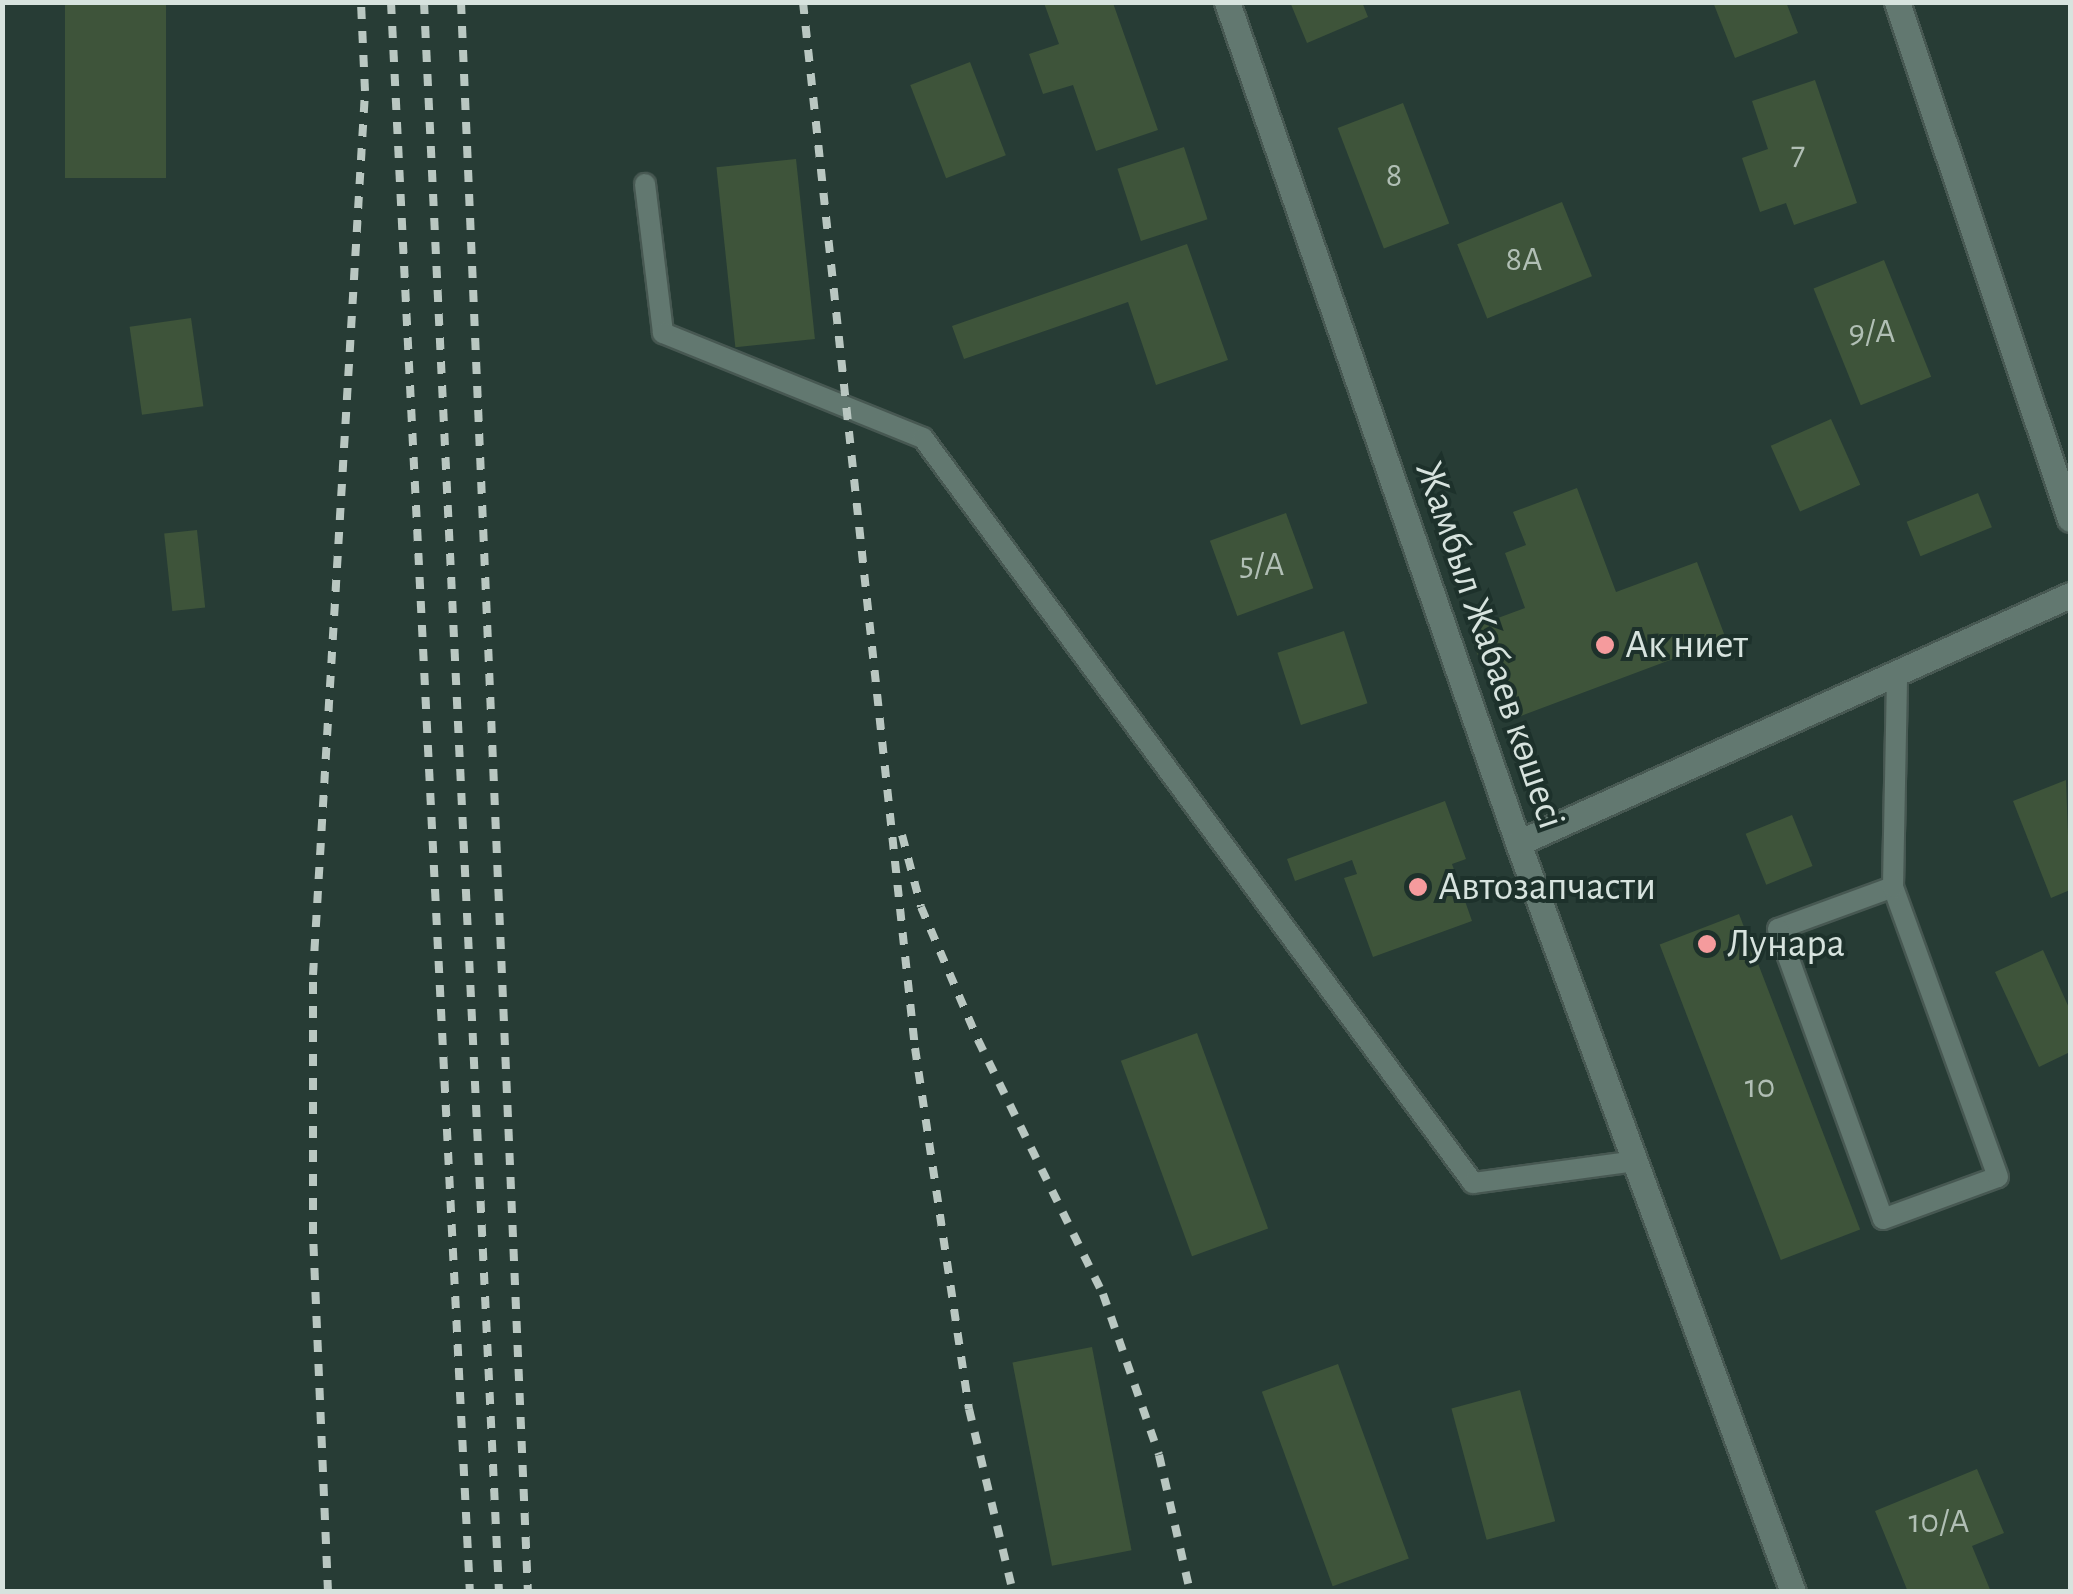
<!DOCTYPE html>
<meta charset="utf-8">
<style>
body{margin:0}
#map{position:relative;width:2073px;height:1594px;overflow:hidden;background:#273c35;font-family:"Alegreya Sans",sans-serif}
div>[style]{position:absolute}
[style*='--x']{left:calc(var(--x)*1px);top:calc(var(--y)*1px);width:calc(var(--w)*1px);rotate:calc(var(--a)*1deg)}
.building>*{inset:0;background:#3e543a;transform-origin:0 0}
.roads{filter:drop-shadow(2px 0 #475852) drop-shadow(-2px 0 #475852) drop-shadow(0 2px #475852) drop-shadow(0 -2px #475852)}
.service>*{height:20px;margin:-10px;padding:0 10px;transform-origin:10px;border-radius:10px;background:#627870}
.minor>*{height:25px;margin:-12.5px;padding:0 12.5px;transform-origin:12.5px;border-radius:12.5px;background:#627870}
.tertiary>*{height:25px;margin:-12.5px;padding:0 12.5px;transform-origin:12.5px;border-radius:12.5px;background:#627870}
.rail>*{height:8px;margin-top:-4px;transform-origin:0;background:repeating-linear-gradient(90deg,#b9c7c1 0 12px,transparent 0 24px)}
.dots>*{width:28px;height:28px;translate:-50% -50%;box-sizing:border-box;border:5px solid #1d312b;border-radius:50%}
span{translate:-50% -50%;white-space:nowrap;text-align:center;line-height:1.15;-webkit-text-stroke:8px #1d312b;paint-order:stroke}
.number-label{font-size:35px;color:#b1bfb5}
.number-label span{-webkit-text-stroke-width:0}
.street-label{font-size:40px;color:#d7e3de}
.poi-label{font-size:40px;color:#d7e3de}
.left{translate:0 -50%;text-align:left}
.frame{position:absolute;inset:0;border:5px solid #d7e3de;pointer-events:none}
</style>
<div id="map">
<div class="building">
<i style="left:65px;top:2px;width:101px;height:176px"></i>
<i style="clip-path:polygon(1290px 2px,1362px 2px,1368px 17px,1307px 43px)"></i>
<i style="clip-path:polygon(1713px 2px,1786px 2px,1798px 33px,1735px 58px)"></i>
<i style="clip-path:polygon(1044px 3px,1113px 3px,1158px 130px,1096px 151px,1073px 85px,1043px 94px,1029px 54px,1059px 44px)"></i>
<i style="left:970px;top:62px;width:100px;height:64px;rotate:69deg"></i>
<i style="clip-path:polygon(1815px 80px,1857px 203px,1794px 225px,1786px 203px,1760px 212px,1742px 158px,1768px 149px,1752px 101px)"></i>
<i style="left:1403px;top:103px;width:129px;height:70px;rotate:69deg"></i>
<i style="left:1184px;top:147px;width:76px;height:70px;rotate:72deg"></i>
<i style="left:796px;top:159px;width:181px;height:80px;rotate:84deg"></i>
<i style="left:1562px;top:202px;width:80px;height:113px;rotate:68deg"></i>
<i style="clip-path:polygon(1187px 244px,1228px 360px,1156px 385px,1128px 302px,964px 359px,952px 326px)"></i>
<i style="left:1884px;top:260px;width:126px;height:76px;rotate:68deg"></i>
<i style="left:191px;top:318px;width:89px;height:62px;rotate:82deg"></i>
<i style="left:1831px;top:419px;width:72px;height:66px;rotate:66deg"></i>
<i style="clip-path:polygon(1577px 488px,1616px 592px,1697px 562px,1726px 639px,1521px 716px,1497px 654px,1480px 661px,1468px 629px,1525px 608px,1505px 553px,1526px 545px,1513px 512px)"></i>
<i style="left:1978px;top:493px;width:37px;height:77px;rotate:68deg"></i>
<i style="left:1286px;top:513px;width:80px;height:81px;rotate:70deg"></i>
<i style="left:197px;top:530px;width:78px;height:33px;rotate:84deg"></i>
<i style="left:1344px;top:631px;width:76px;height:70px;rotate:72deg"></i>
<i style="clip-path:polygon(2066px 780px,2070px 890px,2051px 898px,2013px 801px)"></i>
<i style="clip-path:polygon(1445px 801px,1466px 859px,1452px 864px,1472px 921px,1373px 957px,1344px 878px,1357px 874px,1352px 860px,1295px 881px,1287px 859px)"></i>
<i style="left:1792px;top:815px;width:55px;height:50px;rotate:68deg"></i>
<i style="left:1739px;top:914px;width:338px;height:85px;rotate:69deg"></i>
<i style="clip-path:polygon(2043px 950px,2070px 1010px,2070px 1052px,2039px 1067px,1995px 972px)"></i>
<i style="left:1197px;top:1033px;width:208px;height:81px;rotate:70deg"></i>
<i style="left:1092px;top:1347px;width:207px;height:81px;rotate:79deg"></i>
<i style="left:1338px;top:1364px;width:207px;height:81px;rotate:70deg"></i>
<i style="left:1520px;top:1390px;width:136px;height:71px;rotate:75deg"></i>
<i style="clip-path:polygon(1977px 1469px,2004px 1533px,1972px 1546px,1991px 1592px,1908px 1592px,1875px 1511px)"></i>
</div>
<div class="roads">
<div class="service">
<i style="--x:645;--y:184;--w:150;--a:83.1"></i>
<i style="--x:663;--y:333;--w:280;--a:22"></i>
<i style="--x:923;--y:438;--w:926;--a:53.56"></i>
<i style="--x:1473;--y:1183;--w:163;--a:-7.7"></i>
<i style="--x:1893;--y:887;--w:122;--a:159.9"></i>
<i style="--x:1778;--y:929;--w:308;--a:70.1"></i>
<i style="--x:1883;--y:1219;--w:122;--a:-20.1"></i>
<i style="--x:1998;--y:1177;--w:308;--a:-109.9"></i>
<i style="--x:1893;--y:887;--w:213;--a:-88.9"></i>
</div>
<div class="minor">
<i style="--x:1227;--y:2;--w:890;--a:70.91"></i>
<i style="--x:1897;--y:2;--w:545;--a:71.5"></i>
</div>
<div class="tertiary">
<i style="--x:1793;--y:1592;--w:798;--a:-110.16"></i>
<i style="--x:1518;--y:843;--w:605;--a:-24.19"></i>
</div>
</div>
<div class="rail">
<i style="--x:391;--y:2;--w:1592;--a:87.16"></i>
<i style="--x:424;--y:2;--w:1592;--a:87.3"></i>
<i style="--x:461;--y:2;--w:1591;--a:87.59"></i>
<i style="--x:803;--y:2;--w:1052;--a:83.89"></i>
<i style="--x:915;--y:1048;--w:365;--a:81.5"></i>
<i style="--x:969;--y:1409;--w:188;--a:76.5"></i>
<i style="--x:902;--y:835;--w:74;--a:75.2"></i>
<i style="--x:921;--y:907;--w:145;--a:66.8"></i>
<i style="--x:978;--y:1040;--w:283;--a:63.8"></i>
<i style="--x:1103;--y:1294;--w:170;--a:70.8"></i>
<i style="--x:1159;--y:1455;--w:140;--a:77.2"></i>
<i style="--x:328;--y:1592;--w:358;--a:-92.4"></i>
<i style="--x:313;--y:1234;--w:259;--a:-90"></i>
<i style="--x:313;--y:975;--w:886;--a:-86.63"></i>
<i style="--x:365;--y:91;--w:89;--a:-92.6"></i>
</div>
<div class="dots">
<i style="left:1605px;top:645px;background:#f59b9d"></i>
<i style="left:1418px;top:887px;background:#f59b9d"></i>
<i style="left:1707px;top:944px;background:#f59b9d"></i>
</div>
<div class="number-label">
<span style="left:1798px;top:154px">7</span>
<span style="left:1394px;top:176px">8</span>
<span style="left:1524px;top:260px">8А</span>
<span style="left:1872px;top:332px">9/А</span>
<span style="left:1262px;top:565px">5/А</span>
<span style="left:1760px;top:1087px">10</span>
<span style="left:1939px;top:1522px">10/А</span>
</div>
<div class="street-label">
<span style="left:1490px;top:645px;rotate:71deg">Жамбыл Жабаев көшесі</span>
</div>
<div class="poi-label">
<span class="left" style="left:1625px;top:645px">Ак ниет</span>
<span class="left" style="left:1438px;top:887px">Автозапчасти</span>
<span class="left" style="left:1727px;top:944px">Лунара</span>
</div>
<div class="frame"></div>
</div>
